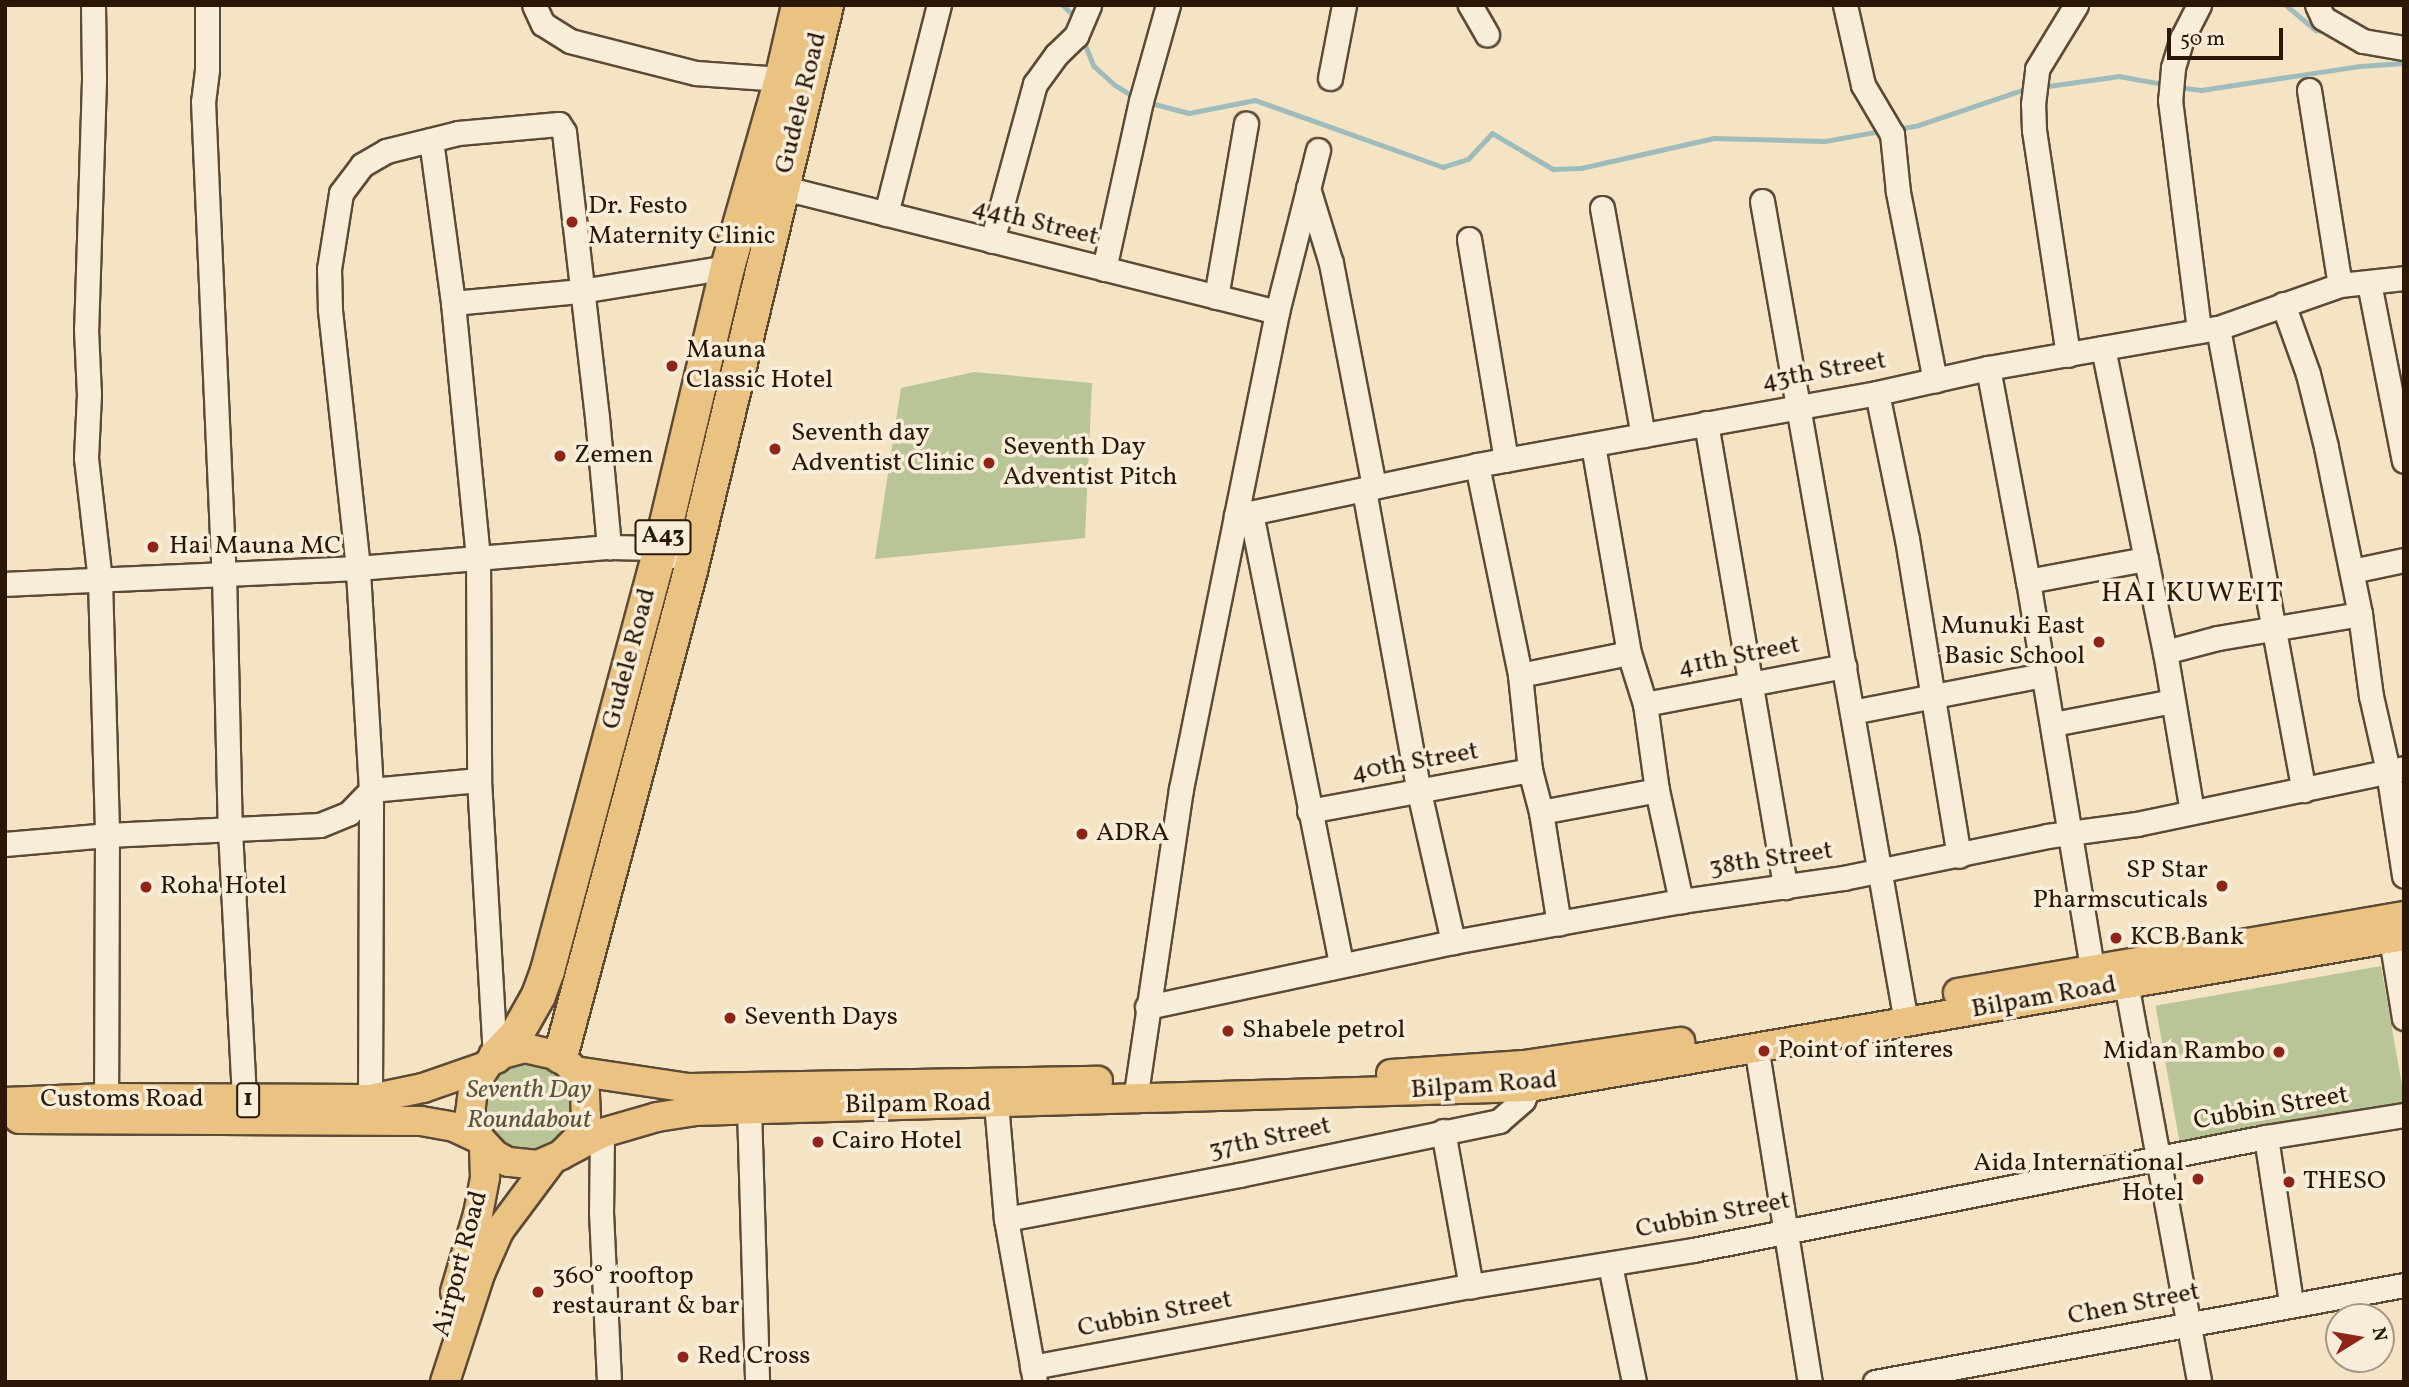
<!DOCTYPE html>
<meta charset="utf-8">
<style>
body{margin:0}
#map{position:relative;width:2409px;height:1387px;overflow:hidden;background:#f5e4c4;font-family:Vollkorn,serif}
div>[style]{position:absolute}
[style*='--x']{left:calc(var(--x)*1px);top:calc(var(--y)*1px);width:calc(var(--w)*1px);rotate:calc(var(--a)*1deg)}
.green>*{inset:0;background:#b9c596;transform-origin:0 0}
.round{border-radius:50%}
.stream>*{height:4.5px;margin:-2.25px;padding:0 2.25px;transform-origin:2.25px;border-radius:2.25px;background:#9fbcbc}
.roads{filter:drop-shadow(2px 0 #5d4a36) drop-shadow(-2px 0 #5d4a36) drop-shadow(0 2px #5d4a36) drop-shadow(0 -2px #5d4a36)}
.minor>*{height:23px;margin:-11.5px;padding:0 11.5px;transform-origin:11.5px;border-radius:11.5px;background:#f8edd9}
.major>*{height:28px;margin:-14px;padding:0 14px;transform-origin:14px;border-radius:14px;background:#eac282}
.highway>*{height:33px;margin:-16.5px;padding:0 16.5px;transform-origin:16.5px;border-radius:16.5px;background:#eac282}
.dots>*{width:19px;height:19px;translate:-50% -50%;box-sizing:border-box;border:4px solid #f8edd9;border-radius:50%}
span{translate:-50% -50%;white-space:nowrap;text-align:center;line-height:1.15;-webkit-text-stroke:7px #f8edd9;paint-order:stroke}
.shield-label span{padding:2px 5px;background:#f8edd9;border:2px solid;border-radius:5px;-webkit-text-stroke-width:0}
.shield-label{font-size:24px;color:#2a1707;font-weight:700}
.street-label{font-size:26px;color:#2a1707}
.poi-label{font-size:26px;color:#2a1707}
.left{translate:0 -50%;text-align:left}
.right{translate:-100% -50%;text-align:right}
.park-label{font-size:26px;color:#5c5439;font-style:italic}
.neighbourhood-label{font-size:28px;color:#2a1707;letter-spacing:2px}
.frame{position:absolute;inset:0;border:7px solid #2a1707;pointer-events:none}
.north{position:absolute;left:2325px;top:1303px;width:70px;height:70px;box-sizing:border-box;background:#f8edd9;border:2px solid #a69785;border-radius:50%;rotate:79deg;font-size:19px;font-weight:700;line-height:28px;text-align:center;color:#2a1707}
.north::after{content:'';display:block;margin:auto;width:24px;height:32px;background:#8f2418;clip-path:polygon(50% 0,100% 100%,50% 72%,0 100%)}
.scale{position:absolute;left:2167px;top:28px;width:116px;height:32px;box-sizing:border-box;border:4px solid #2a1707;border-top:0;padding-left:9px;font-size:21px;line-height:24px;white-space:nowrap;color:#2a1707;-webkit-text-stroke:5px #f8edd9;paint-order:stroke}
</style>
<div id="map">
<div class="green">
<i style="clip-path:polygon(974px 372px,1092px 383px,1085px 538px,875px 559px,901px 388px)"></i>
<i style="left:2381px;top:966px;width:139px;height:229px;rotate:80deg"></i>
<i class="round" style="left:484px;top:1061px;width:90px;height:90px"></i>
</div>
<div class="stream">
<i style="--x:1063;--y:5;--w:17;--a:45"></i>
<i style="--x:2286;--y:5;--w:39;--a:40"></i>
<i style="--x:2316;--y:30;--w:9;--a:6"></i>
<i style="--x:1083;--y:39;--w:29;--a:68"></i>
<i style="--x:1094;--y:66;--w:28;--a:42"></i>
<i style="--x:1115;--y:85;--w:25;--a:32"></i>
<i style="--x:2041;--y:87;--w:79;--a:-8"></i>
<i style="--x:2119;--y:76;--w:45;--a:10.3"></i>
<i style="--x:2179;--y:87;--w:22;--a:8"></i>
<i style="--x:2201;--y:90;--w:161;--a:-8.6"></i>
<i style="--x:2360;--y:66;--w:44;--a:-3.9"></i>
<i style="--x:1147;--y:102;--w:43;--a:14.7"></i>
<i style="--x:1189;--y:113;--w:67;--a:-11.1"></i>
<i style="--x:1255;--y:100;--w:200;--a:19.6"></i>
<i style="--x:1443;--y:167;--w:26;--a:-18"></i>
<i style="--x:1468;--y:159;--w:35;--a:-47"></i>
<i style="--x:1492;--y:133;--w:71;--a:30.5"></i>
<i style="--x:1553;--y:169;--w:28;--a:-2"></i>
<i style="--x:1581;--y:168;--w:136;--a:-12.7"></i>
<i style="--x:1714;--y:138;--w:111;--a:1.5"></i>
<i style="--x:1825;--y:141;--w:57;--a:-10.1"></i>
<i style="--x:1897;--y:129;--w:22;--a:-10"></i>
<i style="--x:1919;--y:125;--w:115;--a:-18.7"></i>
</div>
<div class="roads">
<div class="minor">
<i style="--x:93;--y:5;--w:75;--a:89.2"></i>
<i style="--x:94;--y:80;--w:249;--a:91.8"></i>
<i style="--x:86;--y:329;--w:65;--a:87.4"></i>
<i style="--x:89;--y:394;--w:64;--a:92.7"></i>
<i style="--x:86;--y:458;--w:123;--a:83.5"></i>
<i style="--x:100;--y:580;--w:255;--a:88.4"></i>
<i style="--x:107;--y:835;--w:263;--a:90.2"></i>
<i style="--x:207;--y:5;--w:65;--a:90"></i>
<i style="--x:207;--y:70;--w:31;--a:97"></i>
<i style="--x:203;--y:101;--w:472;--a:87.5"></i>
<i style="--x:224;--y:573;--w:257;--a:88.7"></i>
<i style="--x:230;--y:830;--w:270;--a:87"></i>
<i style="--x:534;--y:5;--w:21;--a:65"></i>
<i style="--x:543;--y:24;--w:32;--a:32"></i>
<i style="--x:570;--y:41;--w:130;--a:14.3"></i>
<i style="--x:696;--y:73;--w:85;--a:4"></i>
<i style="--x:1470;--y:5;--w:34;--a:60"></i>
<i style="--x:1845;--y:5;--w:82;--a:77.3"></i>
<i style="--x:1863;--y:85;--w:57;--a:59.4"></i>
<i style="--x:1892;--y:134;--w:58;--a:84.1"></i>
<i style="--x:1898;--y:192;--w:192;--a:78.9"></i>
<i style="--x:2199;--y:5;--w:37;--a:117"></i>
<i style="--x:2182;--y:38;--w:31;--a:107"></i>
<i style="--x:2173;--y:68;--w:32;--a:95"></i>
<i style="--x:2170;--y:100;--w:233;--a:82.8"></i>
<i style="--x:2317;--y:5;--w:14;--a:65"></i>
<i style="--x:2323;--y:18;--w:46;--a:29.9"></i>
<i style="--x:2363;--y:41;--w:42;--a:9.7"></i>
<i style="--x:1330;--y:78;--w:74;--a:-79.1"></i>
<i style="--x:2309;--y:90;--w:197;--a:81"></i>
<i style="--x:431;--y:140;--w:164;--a:82.3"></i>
<i style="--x:453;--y:303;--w:254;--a:84.4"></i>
<i style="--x:478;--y:556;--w:224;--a:89.7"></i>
<i style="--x:479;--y:780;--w:276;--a:86.7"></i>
<i style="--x:780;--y:187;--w:512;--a:14.12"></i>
<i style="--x:1308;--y:188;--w:78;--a:73"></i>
<i style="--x:1331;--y:263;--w:228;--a:79.1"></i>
<i style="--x:1762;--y:201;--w:834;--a:80.05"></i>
<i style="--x:1602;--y:208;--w:231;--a:79.8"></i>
<i style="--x:886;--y:214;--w:216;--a:-75.8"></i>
<i style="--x:1469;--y:239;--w:224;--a:80.5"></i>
<i style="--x:992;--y:241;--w:163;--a:-74.7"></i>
<i style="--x:1035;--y:84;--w:36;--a:-54"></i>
<i style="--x:1056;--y:55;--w:28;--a:-44"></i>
<i style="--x:1076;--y:36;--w:34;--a:-67"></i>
<i style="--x:1104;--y:269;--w:172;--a:-77.6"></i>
<i style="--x:1141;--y:101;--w:100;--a:-74.3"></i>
<i style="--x:2369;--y:283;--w:181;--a:78.9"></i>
<i style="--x:1216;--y:297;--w:176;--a:-80.2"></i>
<i style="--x:453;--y:303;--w:129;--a:-5.4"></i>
<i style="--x:581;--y:291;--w:148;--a:-9.3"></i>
<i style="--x:2283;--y:304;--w:74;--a:70.3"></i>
<i style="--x:2308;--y:374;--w:75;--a:76.1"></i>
<i style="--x:2326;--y:447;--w:170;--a:78.5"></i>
<i style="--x:2360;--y:614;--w:83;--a:82.4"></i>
<i style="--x:2371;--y:696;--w:77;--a:77.2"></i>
<i style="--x:2388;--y:771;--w:106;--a:81.3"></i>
<i style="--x:2218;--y:328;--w:470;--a:79.5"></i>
<i style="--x:2103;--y:348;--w:310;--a:78.5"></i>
<i style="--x:2165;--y:652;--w:162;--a:80.4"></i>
<i style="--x:2068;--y:355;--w:228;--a:-98.6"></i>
<i style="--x:2034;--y:130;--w:26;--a:-92"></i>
<i style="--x:2033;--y:104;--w:35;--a:-83"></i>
<i style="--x:2037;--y:69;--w:75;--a:-58.6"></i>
<i style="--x:1988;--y:368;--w:217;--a:79.4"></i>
<i style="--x:2028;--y:581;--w:393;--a:80.6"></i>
<i style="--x:1877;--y:393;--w:149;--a:78.4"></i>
<i style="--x:1907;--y:539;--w:321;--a:80.7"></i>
<i style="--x:1706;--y:423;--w:471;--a:80.3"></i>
<i style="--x:1593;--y:445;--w:211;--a:80.2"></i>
<i style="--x:1629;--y:653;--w:53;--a:72.6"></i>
<i style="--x:1645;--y:704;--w:87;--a:82.1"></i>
<i style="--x:1657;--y:790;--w:114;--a:77.8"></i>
<i style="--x:1477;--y:465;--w:214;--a:78.4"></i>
<i style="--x:1520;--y:675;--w:96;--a:84"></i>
<i style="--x:1530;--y:770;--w:43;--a:75.3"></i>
<i style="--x:1541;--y:812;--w:113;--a:80.9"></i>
<i style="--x:1364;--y:490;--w:307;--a:79.7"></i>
<i style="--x:1419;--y:792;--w:154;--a:77.2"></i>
<i style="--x:1251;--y:513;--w:460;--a:78.7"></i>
<i style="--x:1236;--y:516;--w:208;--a:-78.6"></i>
<i style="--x:1277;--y:312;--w:167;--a:-75.8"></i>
<i style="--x:2352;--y:571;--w:53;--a:-11.9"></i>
<i style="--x:2028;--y:581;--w:120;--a:-10.6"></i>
<i style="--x:5;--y:584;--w:353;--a:-2.6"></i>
<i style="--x:358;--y:568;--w:252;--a:-4.8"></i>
<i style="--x:609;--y:547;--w:51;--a:1.1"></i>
<i style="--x:660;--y:548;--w:13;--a:39"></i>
<i style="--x:2165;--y:652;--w:55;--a:-14.8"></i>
<i style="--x:2218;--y:638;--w:144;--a:-9.6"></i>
<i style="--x:1520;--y:675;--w:111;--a:-11.4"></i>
<i style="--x:1645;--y:704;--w:203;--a:-10.8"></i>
<i style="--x:1852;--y:712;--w:195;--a:-11"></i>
<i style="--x:2053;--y:724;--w:121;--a:-10.9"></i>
<i style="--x:1309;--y:811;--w:225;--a:-10.5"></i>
<i style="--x:1541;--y:812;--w:118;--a:-10.7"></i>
<i style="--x:5;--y:844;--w:102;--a:-5"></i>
<i style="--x:107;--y:835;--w:213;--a:-2.7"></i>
<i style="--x:320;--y:825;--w:31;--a:-22"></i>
<i style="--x:349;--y:813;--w:32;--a:-46"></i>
<i style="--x:371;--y:790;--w:108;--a:-5.3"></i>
<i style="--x:2391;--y:938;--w:81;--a:80.8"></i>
<i style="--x:2126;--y:983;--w:406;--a:79.6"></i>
<i style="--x:1147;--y:1007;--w:313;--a:-12"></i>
<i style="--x:1453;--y:942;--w:232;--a:-10.2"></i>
<i style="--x:1681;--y:901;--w:164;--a:-8.1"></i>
<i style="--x:1843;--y:878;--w:208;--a:-11.6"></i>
<i style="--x:2047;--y:836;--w:91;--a:-7.6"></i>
<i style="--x:2137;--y:824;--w:273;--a:-11.8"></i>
<i style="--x:1756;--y:1046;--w:340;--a:80.9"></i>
<i style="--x:370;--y:1099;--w:309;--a:-89.8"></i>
<i style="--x:371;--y:790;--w:222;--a:-93.4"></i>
<i style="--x:358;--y:568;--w:261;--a:-96.2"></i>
<i style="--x:330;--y:309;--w:40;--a:-91.4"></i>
<i style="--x:329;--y:269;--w:77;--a:-81"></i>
<i style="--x:341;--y:193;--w:35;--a:-53"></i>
<i style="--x:362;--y:165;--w:28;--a:-30"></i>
<i style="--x:386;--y:151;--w:74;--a:-14"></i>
<i style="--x:458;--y:133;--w:101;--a:-5.1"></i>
<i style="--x:559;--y:124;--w:9;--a:58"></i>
<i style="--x:564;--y:132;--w:287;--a:83.4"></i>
<i style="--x:597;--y:417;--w:131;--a:84.7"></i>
<i style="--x:1135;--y:1100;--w:314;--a:-81.6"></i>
<i style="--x:1181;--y:789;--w:278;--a:-78.6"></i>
<i style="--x:1236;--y:516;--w:246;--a:-11.9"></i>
<i style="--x:1477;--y:465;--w:406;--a:-10.2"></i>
<i style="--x:1877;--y:393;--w:114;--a:-12.7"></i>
<i style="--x:1988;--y:368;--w:233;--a:-9.9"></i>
<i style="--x:2218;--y:328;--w:129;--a:-19.4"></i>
<i style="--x:2340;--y:285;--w:64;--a:-6.2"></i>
<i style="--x:996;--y:1103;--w:116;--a:85.1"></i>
<i style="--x:1006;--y:1219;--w:166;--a:79.9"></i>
<i style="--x:749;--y:1108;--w:274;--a:88.3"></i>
<i style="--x:1443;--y:1131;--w:158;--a:79.8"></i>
<i style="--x:602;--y:1133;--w:79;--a:90.7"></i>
<i style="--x:601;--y:1212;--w:170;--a:87.3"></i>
<i style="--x:2266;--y:1137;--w:168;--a:81.4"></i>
<i style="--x:1006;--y:1219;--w:237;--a:-10.7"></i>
<i style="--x:1239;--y:1175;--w:266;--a:-11.7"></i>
<i style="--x:1499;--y:1121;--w:32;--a:-41"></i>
<i style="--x:1523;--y:1100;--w:14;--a:-65"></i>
<i style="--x:1610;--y:1265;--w:119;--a:78.4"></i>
<i style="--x:1032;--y:1367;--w:446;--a:-10.5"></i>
<i style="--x:1471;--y:1286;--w:225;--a:-9.2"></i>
<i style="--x:1693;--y:1250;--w:584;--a:-11.16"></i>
<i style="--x:2266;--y:1137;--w:140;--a:-9.1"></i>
<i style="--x:1875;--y:1382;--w:538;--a:-10.39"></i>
</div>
<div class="major">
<i style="--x:1958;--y:993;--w:453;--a:-9.8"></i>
<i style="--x:525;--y:1048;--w:36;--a:13"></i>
<i style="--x:560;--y:1056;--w:21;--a:45"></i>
<i style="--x:575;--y:1071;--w:24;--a:66"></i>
<i style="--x:585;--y:1093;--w:23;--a:88"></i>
<i style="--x:586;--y:1116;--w:23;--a:110"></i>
<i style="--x:578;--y:1138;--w:24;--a:135"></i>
<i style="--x:561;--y:1155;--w:25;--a:157"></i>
<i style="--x:538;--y:1165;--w:30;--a:-174"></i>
<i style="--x:508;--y:1162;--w:15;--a:-152"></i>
<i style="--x:495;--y:1155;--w:22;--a:-133"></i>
<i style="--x:480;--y:1139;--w:27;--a:-112"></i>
<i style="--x:470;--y:1114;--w:26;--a:-83"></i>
<i style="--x:473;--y:1088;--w:26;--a:-59"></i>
<i style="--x:486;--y:1066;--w:13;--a:-48"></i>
<i style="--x:495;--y:1056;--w:31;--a:-15"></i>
<i style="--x:575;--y:1071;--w:115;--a:8.5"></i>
<i style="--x:689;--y:1088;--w:409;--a:-1"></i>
<i style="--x:1391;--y:1074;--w:133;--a:-3.9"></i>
<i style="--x:1524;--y:1065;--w:158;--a:-8.4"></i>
<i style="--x:5;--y:1102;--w:101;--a:-2.3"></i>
<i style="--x:106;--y:1098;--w:264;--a:0.2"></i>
<i style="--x:370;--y:1099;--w:54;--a:-11.7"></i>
<i style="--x:423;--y:1088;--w:67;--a:-19.2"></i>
<i style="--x:19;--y:1119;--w:402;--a:0.3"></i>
<i style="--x:421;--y:1121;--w:34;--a:10"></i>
<i style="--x:454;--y:1127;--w:29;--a:25"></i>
<i style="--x:561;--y:1155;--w:47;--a:-28.2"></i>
<i style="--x:602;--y:1133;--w:57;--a:-16.2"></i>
<i style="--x:657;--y:1117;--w:38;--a:-9"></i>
<i style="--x:695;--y:1111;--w:834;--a:-1.65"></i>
<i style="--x:1529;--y:1087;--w:888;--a:-9.79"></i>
<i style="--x:455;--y:1292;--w:81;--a:-73.6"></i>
<i style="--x:478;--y:1214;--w:38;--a:-79"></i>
<i style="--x:485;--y:1177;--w:32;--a:-92"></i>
<i style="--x:445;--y:1382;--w:114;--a:-72"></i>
<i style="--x:480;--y:1274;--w:47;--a:-66.2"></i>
<i style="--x:499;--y:1231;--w:89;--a:-53.3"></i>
</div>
<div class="highway">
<i style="--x:495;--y:1056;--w:30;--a:-46"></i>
<i style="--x:516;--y:1034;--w:45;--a:-60.6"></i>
<i style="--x:538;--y:995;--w:27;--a:-70"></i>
<i style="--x:547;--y:970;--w:437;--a:-75"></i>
<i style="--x:660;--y:548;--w:289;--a:-76.6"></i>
<i style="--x:727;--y:267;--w:196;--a:-74"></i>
<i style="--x:781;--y:79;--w:76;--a:-77.1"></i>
<i style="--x:560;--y:1056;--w:503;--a:-75.02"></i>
<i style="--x:690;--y:570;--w:581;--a:-76.47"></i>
</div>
</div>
<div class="dots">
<i style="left:572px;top:222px;background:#8f2418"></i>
<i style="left:672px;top:366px;background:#8f2418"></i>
<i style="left:775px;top:449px;background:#8f2418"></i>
<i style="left:560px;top:456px;background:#8f2418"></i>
<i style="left:989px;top:463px;background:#8f2418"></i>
<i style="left:153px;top:547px;background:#8f2418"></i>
<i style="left:2099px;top:642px;background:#8f2418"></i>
<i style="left:1082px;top:834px;background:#8f2418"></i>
<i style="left:2222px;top:886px;background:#8f2418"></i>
<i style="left:146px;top:887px;background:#8f2418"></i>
<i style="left:2116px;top:938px;background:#8f2418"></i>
<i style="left:730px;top:1018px;background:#8f2418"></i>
<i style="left:1228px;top:1031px;background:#8f2418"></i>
<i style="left:1764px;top:1051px;background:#8f2418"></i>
<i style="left:2279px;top:1052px;background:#8f2418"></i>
<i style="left:818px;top:1142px;background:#8f2418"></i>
<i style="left:2198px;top:1179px;background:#8f2418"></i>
<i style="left:2289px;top:1182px;background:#8f2418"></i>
<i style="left:538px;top:1292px;background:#8f2418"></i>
<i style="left:683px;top:1357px;background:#8f2418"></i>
</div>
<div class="shield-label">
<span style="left:663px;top:537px">A43</span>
<span style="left:248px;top:1100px">1</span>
</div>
<div class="street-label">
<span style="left:802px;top:103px;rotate:-76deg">Gudele Road</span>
<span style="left:1035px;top:223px;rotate:14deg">44th Street</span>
<span style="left:1824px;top:372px;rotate:-10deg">43th Street</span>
<span style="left:1739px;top:657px;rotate:-11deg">41th Street</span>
<span style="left:630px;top:659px;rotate:-75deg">Gudele Road</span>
<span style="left:1415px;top:763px;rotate:-10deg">40th Street</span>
<span style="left:1771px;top:860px;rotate:-8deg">38th Street</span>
<span style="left:2044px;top:998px;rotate:-10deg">Bilpam Road</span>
<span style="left:1484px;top:1086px;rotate:-4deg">Bilpam Road</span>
<span style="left:122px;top:1100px">Customs Road</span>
<span style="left:918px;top:1105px;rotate:-1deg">Bilpam Road</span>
<span style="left:2271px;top:1109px;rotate:-10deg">Cubbin Street</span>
<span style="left:1270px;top:1139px;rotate:-12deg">37th Street</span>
<span style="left:1713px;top:1216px;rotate:-11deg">Cubbin Street</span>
<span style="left:461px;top:1264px;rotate:-75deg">Airport Road</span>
<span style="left:2134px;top:1305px;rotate:-11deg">Chen Street</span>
<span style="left:1155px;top:1315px;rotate:-11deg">Cubbin Street</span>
</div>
<div class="poi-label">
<span class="left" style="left:588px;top:222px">Dr. Festo<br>Maternity Clinic</span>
<span class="left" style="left:686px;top:366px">Mauna<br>Classic Hotel</span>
<span class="left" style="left:791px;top:449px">Seventh day<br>Adventist Clinic</span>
<span class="left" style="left:1003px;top:463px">Seventh Day<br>Adventist Pitch</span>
<span class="left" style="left:574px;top:456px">Zemen</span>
<span class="left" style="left:169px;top:547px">Hai Mauna MC</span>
<span class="right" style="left:2085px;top:642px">Munuki East<br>Basic School</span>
<span class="left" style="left:1096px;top:834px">ADRA</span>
<span class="right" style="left:2208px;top:886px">SP Star<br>Pharmscuticals</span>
<span class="left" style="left:160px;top:887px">Roha Hotel</span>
<span class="left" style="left:2130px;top:938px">KCB Bank</span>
<span class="left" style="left:744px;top:1018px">Seventh Days</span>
<span class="left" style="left:1242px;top:1031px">Shabele petrol</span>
<span class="left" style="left:1778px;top:1051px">Point of interes</span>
<span class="right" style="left:2265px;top:1052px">Midan Rambo</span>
<span class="left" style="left:832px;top:1142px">Cairo Hotel</span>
<span class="right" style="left:2184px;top:1179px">Aida International<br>Hotel</span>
<span class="left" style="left:2303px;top:1182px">THESO</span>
<span class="left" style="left:552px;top:1292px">360° rooftop<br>restaurant &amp; bar</span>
<span class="left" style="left:697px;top:1357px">Red Cross</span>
</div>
<div class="park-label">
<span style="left:529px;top:1106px">Seventh Day<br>Roundabout</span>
</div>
<div class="neighbourhood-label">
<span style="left:2193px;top:594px">HAI KUWEIT</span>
</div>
<div class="frame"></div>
<div class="north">N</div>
<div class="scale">50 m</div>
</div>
